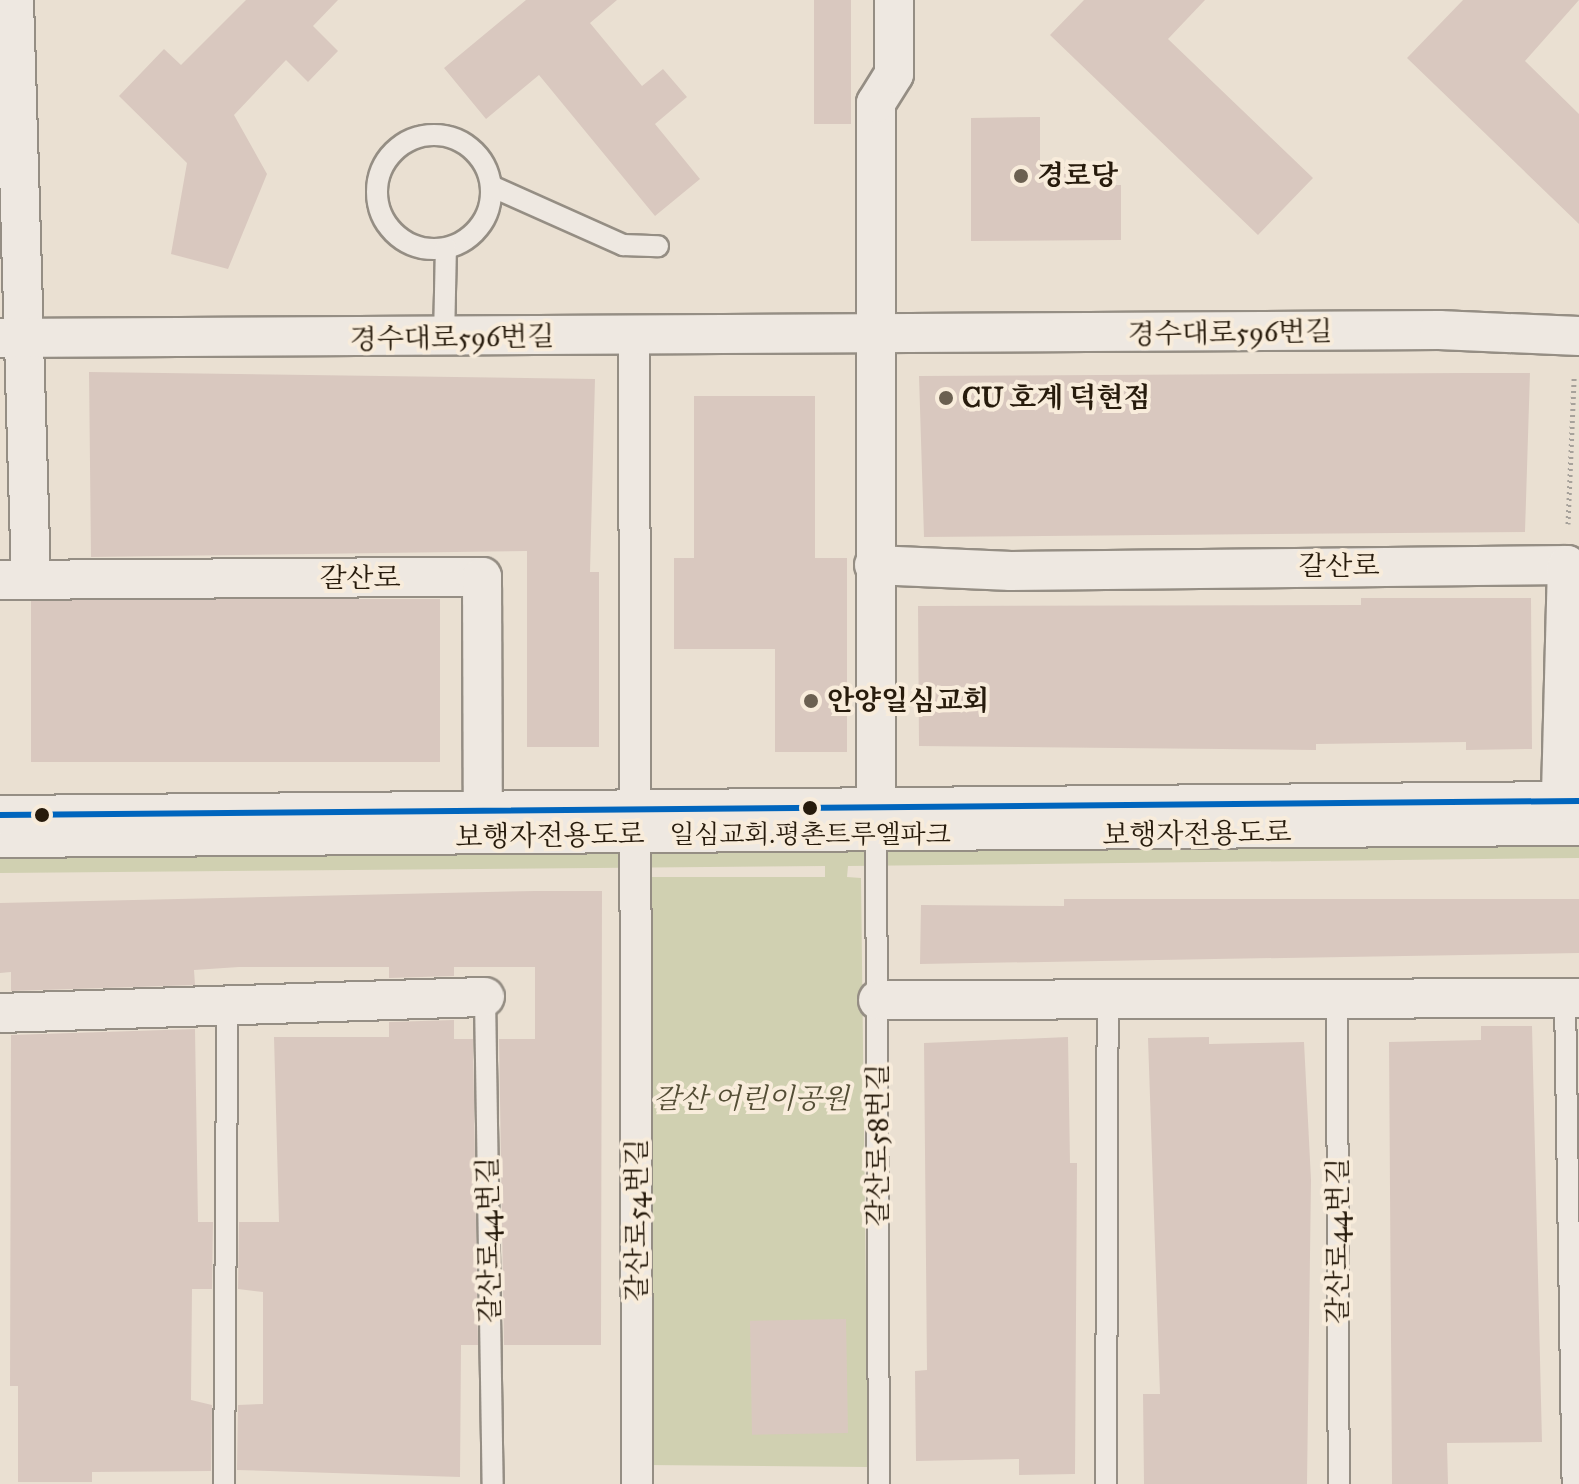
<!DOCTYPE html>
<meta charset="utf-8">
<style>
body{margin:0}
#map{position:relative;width:1579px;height:1484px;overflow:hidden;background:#eae0d2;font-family:"IM FELL Great Primer","Noto Serif KR",serif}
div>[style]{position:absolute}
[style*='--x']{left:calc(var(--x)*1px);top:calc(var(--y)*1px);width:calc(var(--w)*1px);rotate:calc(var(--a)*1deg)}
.green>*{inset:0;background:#d0d0b1}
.building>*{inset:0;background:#d9c8bf;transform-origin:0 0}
.path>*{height:5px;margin-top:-2.5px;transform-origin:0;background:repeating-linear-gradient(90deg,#a7a29b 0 2px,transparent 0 6px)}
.roads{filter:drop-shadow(2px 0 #958e84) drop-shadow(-2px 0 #958e84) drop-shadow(0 2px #958e84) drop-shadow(0 -2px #958e84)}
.service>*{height:20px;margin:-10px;padding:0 10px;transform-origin:10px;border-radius:10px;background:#eee8e1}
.service>.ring{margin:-10px;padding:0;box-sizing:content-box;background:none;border:20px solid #eee8e1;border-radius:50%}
.pedestrian>*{height:30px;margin:-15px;padding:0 15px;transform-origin:15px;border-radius:15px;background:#eee8e1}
.minor>*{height:38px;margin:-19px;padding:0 19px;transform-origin:19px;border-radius:19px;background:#eee8e1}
.bus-1>*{height:6px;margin:-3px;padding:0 3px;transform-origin:3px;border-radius:3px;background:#0065bd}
.dots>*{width:22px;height:22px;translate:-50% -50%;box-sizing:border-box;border:4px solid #f8ecdb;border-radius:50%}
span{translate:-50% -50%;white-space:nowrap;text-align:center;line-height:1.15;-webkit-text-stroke:8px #f8ecdb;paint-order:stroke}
.bus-label{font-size:26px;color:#271b0c}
.poi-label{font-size:28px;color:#271b0c;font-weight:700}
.left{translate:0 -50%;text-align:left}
.street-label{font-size:28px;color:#271b0c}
.park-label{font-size:28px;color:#534d35;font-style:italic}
</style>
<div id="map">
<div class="green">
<i style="clip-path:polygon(1579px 814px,1579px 858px,848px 866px,847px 877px,861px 878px,868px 1467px,646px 1465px,647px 877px,825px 877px,825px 866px,0 873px,0 824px)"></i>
</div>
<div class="building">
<i style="clip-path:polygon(246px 0,338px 0,313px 26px,338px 51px,308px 82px,286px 60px,234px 115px,267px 174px,228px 269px,171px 254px,187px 163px,119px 96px,164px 49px,181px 65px)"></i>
<i style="clip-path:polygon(526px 0,617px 0,590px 23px,642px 86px,663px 69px,687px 97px,655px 124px,700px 179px,655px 216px,539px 75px,486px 119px,444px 68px)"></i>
<i style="left:814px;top:0;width:37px;height:124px"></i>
<i style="clip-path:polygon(1084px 0,1205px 0,1168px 39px,1313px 178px,1258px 235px,1050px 35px)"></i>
<i style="clip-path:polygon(1463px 0,1579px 0,1525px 61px,1579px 114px,1579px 224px,1407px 58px)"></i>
<i style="clip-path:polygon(1040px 117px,1040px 167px,1072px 167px,1071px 185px,1121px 185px,1121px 240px,971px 241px,971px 118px)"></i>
<i style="clip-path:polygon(89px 372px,595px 379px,590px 572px,599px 572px,599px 747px,527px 747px,527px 551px,91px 557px)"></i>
<i style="clip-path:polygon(1464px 373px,1530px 373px,1525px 532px,924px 537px,919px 376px)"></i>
<i style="clip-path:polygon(694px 396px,815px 396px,815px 558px,847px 558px,847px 752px,775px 752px,775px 649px,674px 649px,674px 558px,694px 558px)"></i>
<i style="clip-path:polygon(1361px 598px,1531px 598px,1532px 749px,1466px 750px,1466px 742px,1316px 744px,1316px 750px,919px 746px,918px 606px,1361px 605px)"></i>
<i style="left:440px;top:599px;width:163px;height:409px;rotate:90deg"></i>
<i style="clip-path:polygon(535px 891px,602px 891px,601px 1345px,504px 1345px,499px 1039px,535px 1039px,535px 967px,454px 967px,454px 976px,389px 978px,389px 967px,239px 967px,194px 970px,195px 985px,11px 991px,11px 972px,0 973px,0 903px)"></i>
<i style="clip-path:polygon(1064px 899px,1579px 899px,1579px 953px,920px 964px,921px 905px,1064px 906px)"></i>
<i style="clip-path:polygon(454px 1020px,454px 1039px,473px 1039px,478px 1345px,461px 1345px,460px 1477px,237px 1470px,238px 1405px,263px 1404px,263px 1292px,238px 1289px,239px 1222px,279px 1222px,274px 1037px,389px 1037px,389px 1022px)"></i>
<i style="clip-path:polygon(1481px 1026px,1532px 1026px,1542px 1442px,1447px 1443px,1448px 1484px,1392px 1484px,1389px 1042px,1481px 1040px)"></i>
<i style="clip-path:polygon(195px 1029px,198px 1222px,213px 1222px,212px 1289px,192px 1289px,191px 1400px,212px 1405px,211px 1471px,92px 1472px,92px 1482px,18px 1482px,18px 1386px,10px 1386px,11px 1035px)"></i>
<i style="clip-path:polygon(1068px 1037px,1070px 1163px,1077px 1163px,1075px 1474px,1019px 1475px,1019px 1459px,916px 1461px,915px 1371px,927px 1370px,924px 1043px)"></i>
<i style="clip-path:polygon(1209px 1037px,1209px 1044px,1304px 1042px,1311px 1180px,1307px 1484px,1144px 1484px,1143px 1394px,1160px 1394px,1148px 1038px)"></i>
<i style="left:846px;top:1319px;width:114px;height:96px;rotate:89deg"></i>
</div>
<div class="path">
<i style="--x:1568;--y:524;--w:146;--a:-87.6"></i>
</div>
<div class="roads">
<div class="service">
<i class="ring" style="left:377px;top:135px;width:94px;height:94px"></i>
<i style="--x:491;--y:186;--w:145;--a:24.1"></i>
<i style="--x:623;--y:245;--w:35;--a:2"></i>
<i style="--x:444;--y:340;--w:92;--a:-88.8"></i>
<i style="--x:876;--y:825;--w:659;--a:89.74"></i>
<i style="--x:485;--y:997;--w:487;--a:89.1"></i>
<i style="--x:1565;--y:998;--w:486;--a:89.1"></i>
<i style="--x:1337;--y:999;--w:485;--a:89.8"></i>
<i style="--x:224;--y:1484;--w:480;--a:-89.6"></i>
<i style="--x:1106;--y:1484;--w:481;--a:-89.8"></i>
</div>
<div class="pedestrian">
<i style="--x:634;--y:335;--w:1149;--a:89.85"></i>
<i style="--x:0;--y:842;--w:1579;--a:-0.44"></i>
</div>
<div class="minor">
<i style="--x:14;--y:0;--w:580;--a:88.32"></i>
<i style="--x:0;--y:338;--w:1439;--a:-0.32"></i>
<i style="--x:1439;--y:330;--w:140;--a:2.5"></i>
<i style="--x:874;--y:565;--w:137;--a:2.5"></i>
<i style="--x:1011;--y:571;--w:556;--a:-0.62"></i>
<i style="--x:1567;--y:565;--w:236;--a:91.5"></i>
<i style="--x:0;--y:580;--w:482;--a:-0.4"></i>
<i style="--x:482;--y:577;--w:238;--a:89.8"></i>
<i style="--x:876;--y:806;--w:703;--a:-90"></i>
<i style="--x:876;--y:103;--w:34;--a:-58"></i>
<i style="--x:894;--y:74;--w:74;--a:-90"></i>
<i style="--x:0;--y:815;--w:1579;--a:-0.51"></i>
<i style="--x:878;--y:1000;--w:701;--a:-0.16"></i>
<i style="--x:0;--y:1013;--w:485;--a:-1.9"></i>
</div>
</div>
<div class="bus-1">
<i style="--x:0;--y:815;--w:1579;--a:-0.51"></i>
</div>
<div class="dots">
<i style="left:1021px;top:176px;background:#6b6051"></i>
<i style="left:946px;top:398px;background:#6b6051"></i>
<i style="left:811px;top:701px;background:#6b6051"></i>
<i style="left:810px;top:808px;background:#271b0c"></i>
<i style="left:42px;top:815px;background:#271b0c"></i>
</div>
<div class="bus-label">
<span style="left:810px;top:835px">일심교회.평촌트루엘파크</span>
</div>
<div class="poi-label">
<span class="left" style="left:1037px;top:176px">경로당</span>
<span class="left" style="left:962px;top:398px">CU 호계 덕현점</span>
<span class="left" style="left:827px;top:701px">안양일심교회</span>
</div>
<div class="street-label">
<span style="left:1230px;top:333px;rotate:-1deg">경수대로596번길</span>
<span style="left:452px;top:338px;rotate:-1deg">경수대로596번길</span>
<span style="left:1339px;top:566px">갈산로</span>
<span style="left:360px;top:578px">갈산로</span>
<span style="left:1197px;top:834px;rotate:-1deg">보행자전용도로</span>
<span style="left:550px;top:836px;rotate:-1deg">보행자전용도로</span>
<span style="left:878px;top:1145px;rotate:-90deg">갈산로58번길</span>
<span style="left:637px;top:1220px;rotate:-90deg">갈산로54번길</span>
<span style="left:489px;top:1240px;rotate:-91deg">갈산로44번길</span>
<span style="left:1338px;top:1241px;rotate:-90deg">갈산로44번길</span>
</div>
<div class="park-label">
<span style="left:751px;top:1099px">갈산 어린이공원</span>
</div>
</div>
